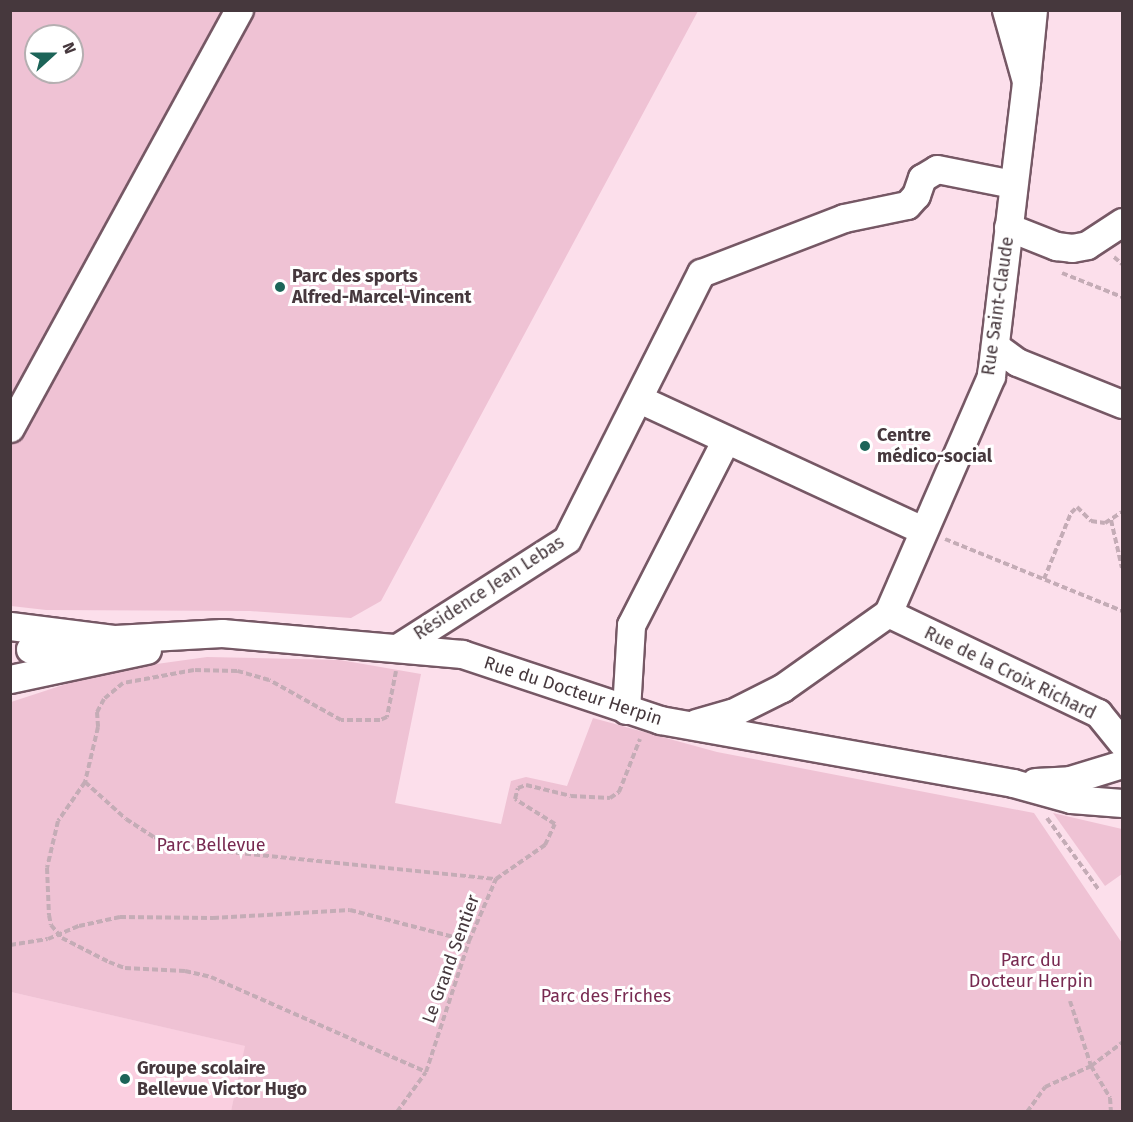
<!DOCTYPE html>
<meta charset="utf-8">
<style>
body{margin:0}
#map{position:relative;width:1133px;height:1122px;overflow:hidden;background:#fcdfeb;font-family:"Fira Sans",sans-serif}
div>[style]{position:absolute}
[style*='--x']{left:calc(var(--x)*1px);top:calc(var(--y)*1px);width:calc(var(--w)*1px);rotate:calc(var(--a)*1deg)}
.built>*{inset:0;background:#facfe0}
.green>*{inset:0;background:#efc2d4}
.path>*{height:4px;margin-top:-2px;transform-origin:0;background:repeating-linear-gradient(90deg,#c4acb6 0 6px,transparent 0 9px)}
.roads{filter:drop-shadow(2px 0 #765865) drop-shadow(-2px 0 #765865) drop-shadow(0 2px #765865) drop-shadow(0 -2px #765865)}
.minor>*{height:27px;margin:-13.5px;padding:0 13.5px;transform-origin:13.5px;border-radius:13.5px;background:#fff}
.dots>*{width:16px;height:16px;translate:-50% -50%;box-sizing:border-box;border:3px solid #fff;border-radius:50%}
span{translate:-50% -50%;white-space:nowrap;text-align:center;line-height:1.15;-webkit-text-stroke:6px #fff;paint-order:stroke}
.poi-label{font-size:18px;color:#46383d;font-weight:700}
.left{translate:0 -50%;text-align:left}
.street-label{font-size:18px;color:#46383d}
.park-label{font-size:18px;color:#782a51}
.frame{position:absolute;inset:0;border:12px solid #46383d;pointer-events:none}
.north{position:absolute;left:24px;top:24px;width:60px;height:60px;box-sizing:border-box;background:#fff;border:2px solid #b5afb1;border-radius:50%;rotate:69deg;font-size:16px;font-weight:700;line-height:24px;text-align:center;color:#46383d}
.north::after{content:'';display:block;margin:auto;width:21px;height:27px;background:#1c6458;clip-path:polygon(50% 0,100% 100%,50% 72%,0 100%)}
</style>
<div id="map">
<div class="built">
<i style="clip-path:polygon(11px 992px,246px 1046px,231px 1111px,11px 1112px)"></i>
</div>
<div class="green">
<i style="clip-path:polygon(evenodd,11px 11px,698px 11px,381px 601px,351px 618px,250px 611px,46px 610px,11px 606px,11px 11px,36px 36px,72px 36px,72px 72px,36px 72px,36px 36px)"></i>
<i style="clip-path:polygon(207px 657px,340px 660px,421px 674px,395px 803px,501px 824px,511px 781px,526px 777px,567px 786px,593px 718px,717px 752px,1034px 813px,1122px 943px,1122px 1111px,231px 1111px,245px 1046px,11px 992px,11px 702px,106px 671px)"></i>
<i style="clip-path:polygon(1053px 813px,1122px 829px,1122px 874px,1105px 886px)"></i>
</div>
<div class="path">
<i style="--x:1114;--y:257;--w:11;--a:41"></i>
<i style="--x:1062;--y:273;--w:65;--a:21.8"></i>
<i style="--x:1111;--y:520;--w:49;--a:77.1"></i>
<i style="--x:945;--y:539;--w:191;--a:22.1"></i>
<i style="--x:1044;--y:579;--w:71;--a:-67.8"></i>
<i style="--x:1071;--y:513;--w:8;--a:-45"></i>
<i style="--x:1077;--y:507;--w:20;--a:45"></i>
<i style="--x:1091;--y:521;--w:14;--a:8"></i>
<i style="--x:1105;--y:523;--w:20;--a:-33"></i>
<i style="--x:396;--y:671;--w:47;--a:101.1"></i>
<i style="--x:387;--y:717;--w:8;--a:157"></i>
<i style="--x:380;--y:720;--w:39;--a:180"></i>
<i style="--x:341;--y:720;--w:82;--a:-150.9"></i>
<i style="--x:269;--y:680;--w:33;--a:-164"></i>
<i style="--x:237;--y:671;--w:43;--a:-178.7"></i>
<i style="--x:194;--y:670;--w:72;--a:169.6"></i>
<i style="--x:123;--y:683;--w:25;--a:140"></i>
<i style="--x:104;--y:699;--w:15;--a:118"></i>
<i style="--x:97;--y:712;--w:15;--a:86"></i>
<i style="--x:98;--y:727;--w:57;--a:103.3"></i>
<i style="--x:85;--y:782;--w:47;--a:124.7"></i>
<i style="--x:58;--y:821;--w:48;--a:103.2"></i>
<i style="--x:47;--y:868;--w:47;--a:87.6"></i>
<i style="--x:49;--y:915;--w:10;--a:79"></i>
<i style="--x:51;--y:925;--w:17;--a:50"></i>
<i style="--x:62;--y:938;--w:53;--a:27.1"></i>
<i style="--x:109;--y:962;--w:17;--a:21"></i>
<i style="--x:125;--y:968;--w:60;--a:2.9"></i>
<i style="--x:185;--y:971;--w:27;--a:13"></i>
<i style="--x:211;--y:977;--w:235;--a:23.8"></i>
<i style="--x:85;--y:782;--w:55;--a:42.1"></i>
<i style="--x:126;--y:819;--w:33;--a:33"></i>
<i style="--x:154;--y:837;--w:48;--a:14.6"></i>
<i style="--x:200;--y:849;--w:298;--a:5.8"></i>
<i style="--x:1047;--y:818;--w:89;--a:54.2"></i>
<i style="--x:10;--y:945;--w:38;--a:-9"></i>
<i style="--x:48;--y:939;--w:34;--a:-23"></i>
<i style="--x:79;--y:926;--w:42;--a:-12.4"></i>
<i style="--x:120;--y:917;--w:93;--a:0.6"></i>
<i style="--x:213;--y:918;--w:137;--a:-3.3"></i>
<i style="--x:350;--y:910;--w:123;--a:14.6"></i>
<i style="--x:1070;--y:1001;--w:68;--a:72.1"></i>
<i style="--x:1091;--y:1066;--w:37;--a:59"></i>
<i style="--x:1110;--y:1098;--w:14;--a:86"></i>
<i style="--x:397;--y:1112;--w:49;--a:-54.1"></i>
<i style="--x:426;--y:1072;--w:138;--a:-71.8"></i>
<i style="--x:469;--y:941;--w:68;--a:-66.5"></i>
<i style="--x:496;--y:879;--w:60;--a:-34.8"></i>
<i style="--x:545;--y:845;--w:23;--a:-65"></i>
<i style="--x:555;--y:824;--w:47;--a:-148"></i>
<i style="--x:515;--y:799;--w:11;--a:-75"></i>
<i style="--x:518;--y:788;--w:9;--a:-21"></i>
<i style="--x:526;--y:785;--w:46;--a:13.7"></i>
<i style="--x:571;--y:796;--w:39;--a:3"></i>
<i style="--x:610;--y:798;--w:11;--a:-34"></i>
<i style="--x:619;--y:792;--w:57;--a:-68.4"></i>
<i style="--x:1027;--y:1112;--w:31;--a:-54"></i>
<i style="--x:1045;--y:1087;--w:51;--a:-24.5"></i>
<i style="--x:1091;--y:1066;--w:39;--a:-37"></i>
</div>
<div class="roads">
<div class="minor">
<i style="--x:1006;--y:10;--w:74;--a:74.3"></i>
<i style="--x:1026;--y:81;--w:71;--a:-84.4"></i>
<i style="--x:1008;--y:227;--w:52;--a:21.6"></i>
<i style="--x:1056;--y:246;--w:16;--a:7"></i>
<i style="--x:1072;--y:248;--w:15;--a:-11"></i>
<i style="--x:1087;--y:245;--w:42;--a:-33.3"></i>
<i style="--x:995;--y:346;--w:27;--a:36"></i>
<i style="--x:1017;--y:362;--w:113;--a:21.8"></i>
<i style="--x:639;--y:399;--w:313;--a:24.8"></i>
<i style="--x:10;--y:428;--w:477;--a:-61.3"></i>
<i style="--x:888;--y:613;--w:233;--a:25.5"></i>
<i style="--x:1098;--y:713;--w:38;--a:51"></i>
<i style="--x:10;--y:626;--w:106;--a:7.1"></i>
<i style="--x:115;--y:639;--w:107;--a:-3.2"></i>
<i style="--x:222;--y:633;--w:241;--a:5"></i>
<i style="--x:462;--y:654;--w:209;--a:18.4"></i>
<i style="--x:660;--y:720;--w:359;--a:10.1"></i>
<i style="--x:1013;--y:783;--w:60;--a:15.4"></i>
<i style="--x:1071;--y:799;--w:51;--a:4.5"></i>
<i style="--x:400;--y:646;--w:198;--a:-32.6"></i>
<i style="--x:567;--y:539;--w:298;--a:-63.3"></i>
<i style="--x:701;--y:273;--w:153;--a:-21"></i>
<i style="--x:844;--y:218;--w:64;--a:-11.7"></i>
<i style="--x:907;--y:205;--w:13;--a:-48"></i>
<i style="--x:916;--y:195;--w:18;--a:-71"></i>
<i style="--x:922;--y:178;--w:17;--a:-31"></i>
<i style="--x:937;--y:169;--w:77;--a:11.2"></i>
<i style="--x:30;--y:649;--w:48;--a:-5.9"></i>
<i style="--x:10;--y:679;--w:140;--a:-12"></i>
<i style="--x:626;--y:710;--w:85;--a:-86.6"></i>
<i style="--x:631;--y:625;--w:207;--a:-62.9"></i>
<i style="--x:696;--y:723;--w:37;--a:-16"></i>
<i style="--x:732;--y:713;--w:56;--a:-26.6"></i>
<i style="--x:782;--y:688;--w:130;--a:-35.3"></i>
<i style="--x:888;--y:613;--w:258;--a:-66.5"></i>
<i style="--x:991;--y:376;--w:297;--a:-83.2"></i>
<i style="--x:1035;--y:782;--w:35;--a:-3"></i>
<i style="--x:1070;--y:780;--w:54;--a:-17.1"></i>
</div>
</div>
<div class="dots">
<i style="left:280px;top:287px;background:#1c6458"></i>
<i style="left:865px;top:446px;background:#1c6458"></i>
<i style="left:125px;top:1079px;background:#1c6458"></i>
</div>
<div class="poi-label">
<span class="left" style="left:292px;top:287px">Parc des sports<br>Alfred-Marcel-Vincent</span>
<span class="left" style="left:877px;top:446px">Centre<br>médico-social</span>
<span class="left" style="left:137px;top:1079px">Groupe scolaire<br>Bellevue Victor Hugo</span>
</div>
<div class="street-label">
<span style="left:998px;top:306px;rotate:-82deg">Rue Saint-Claude</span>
<span style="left:489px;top:588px;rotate:-33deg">Résidence Jean Lebas</span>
<span style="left:1010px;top:673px;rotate:26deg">Rue de la Croix Richard</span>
<span style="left:573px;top:691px;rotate:18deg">Rue du Docteur Herpin</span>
<span style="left:451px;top:959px;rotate:-70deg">Le Grand Sentier</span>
</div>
<div class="park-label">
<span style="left:211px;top:845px">Parc Bellevue</span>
<span style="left:1031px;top:971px">Parc du<br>Docteur Herpin</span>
<span style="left:606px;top:996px">Parc des Friches</span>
</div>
<div class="frame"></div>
<div class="north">N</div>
</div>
